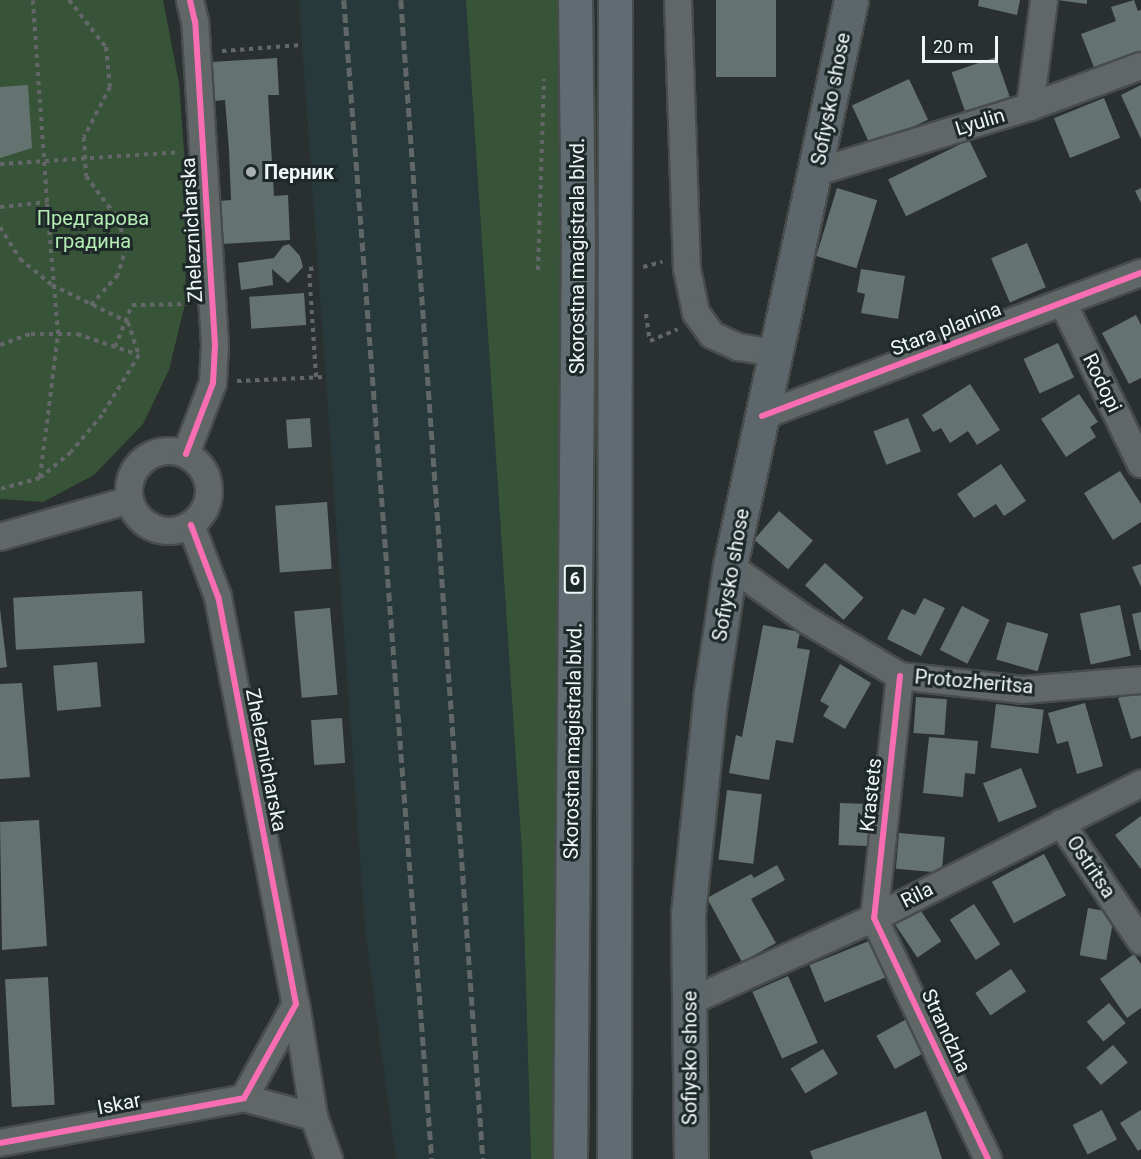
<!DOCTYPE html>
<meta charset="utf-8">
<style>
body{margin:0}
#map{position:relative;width:1141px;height:1159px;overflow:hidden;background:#2a3030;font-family:Roboto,sans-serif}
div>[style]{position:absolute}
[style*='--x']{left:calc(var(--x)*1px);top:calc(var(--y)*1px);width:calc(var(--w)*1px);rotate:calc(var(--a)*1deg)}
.built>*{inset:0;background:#27393a}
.green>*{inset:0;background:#375338}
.building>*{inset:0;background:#657370;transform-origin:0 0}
.path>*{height:4px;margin-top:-2px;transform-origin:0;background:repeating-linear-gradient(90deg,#636768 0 4.5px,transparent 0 9px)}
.roads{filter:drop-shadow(2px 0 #484c4d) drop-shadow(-2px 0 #484c4d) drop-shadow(0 2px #484c4d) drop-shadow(0 -2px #484c4d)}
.minor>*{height:26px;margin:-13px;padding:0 13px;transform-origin:13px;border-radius:13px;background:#616666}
.minor>.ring{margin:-13px;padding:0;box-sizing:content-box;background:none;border:26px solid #616666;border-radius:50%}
.major>*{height:33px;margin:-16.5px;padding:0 16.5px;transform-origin:16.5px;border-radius:16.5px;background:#5d666a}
.highway>*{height:33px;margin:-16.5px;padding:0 16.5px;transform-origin:16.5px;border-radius:16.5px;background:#606c72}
.rail>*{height:4.5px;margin-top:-2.25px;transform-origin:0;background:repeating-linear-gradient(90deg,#616666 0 9px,transparent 0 13.5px)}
.cycleway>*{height:6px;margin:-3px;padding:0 3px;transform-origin:3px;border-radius:3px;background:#f96db3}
.dots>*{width:16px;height:16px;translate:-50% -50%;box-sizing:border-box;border:3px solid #1e2829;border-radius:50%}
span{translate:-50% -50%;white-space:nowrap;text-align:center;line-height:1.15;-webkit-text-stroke:6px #1e2829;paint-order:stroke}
.shield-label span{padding:2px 4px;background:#1e2829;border:2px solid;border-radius:4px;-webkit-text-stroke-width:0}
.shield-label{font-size:18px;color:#eff6f7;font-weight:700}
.street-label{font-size:20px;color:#eff6f7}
.poi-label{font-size:20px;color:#eff6f7;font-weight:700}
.left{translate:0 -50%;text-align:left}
.park-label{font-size:20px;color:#b4edb3}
.scale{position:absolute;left:922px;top:36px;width:76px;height:27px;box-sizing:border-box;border:3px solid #eff6f7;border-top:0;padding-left:8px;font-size:18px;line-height:21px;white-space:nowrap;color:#eff6f7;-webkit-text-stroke:4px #1e2829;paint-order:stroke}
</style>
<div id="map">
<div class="built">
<i style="clip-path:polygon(299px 0,466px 0,522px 853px,531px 1159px,396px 1159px,365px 930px)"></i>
</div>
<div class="green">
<i style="clip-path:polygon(0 0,163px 0,179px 83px,187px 191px,185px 304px,169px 370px,143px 424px,94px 475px,43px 502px,0 499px)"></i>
<i style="clip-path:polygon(466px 0,560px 0,567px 175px,557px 1159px,531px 1159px,522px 853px)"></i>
</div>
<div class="building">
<i style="left:716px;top:0;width:60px;height:77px"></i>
<i style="clip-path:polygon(979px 0,1020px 0,1017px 15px,978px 6px)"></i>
<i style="clip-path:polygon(1057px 0,1087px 0,1087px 4px)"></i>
<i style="clip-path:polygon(1134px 0,1138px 11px,1141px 10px,1141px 52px,1095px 70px,1081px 34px,1116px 21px,1111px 7px)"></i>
<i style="left:996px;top:57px;width:42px;height:47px;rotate:71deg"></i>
<i style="clip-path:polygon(277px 58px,279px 95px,268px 95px,274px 196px,288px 195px,290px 240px,222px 244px,219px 201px,231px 200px,229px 150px,225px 100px,214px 101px,211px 62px)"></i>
<i style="left:909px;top:79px;width:45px;height:63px;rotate:65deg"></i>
<i style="clip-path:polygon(28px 85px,32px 148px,0 158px,0 87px)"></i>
<i style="clip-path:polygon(1141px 85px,1141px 139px,1121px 95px)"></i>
<i style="left:1104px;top:98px;width:43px;height:54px;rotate:68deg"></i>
<i style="left:969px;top:140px;width:41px;height:90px;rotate:64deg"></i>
<i style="left:837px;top:188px;width:42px;height:71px;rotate:17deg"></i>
<i style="clip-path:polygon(1141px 188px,1141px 203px,1135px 191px)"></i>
<i style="left:1027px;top:243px;width:48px;height:39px;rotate:67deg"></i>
<i style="clip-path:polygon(289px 244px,300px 256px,303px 267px,288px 283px,272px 269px,273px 285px,241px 290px,238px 263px,274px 258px,283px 246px)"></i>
<i style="clip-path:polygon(861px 269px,905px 276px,898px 319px,861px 313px,865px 294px,857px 292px)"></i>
<i style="left:304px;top:293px;width:32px;height:55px;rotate:86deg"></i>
<i style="clip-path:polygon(1136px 315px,1141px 325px,1141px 378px,1129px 384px,1102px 333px)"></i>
<i style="left:1058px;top:343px;width:38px;height:38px;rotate:65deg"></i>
<i style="clip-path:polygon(970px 384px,1000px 430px,977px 445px,968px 431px,950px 443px,941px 428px,933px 432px,922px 415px)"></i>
<i style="clip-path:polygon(1079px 394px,1098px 422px,1090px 427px,1096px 437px,1066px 457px,1041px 419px)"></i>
<i style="left:310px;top:418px;width:29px;height:24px;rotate:86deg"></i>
<i style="left:908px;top:418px;width:36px;height:37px;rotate:69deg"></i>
<i style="clip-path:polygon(1001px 464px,1026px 501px,1004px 516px,996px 504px,974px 518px,957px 494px)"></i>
<i style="clip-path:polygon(1120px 471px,1141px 504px,1141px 522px,1113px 540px,1084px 493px)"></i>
<i style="left:327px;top:502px;width:67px;height:52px;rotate:86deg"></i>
<i style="left:779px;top:511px;width:45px;height:38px;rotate:41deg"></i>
<i style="left:825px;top:563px;width:52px;height:30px;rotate:42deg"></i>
<i style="clip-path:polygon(1141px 564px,1141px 587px,1132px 567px)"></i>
<i style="left:142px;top:591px;width:52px;height:129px;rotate:87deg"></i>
<i style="clip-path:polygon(924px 598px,945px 608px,921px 656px,887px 639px,902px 609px,915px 615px)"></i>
<i style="left:1120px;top:605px;width:52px;height:41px;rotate:78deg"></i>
<i style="left:962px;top:606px;width:31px;height:49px;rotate:27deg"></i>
<i style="left:330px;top:608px;width:87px;height:36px;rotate:85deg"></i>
<i style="clip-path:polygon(0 609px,7px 667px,0 668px)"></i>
<i style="clip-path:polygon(1141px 612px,1141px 650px,1140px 650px,1132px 614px)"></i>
<i style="left:1007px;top:622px;width:43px;height:39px;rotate:16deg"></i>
<i style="clip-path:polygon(763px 625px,800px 632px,797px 648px,810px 650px,793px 743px,776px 740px,769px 780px,729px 773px,736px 735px,742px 737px)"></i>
<i style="left:97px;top:662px;width:45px;height:44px;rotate:85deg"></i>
<i style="clip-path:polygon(840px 664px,871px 683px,845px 729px,823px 716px,829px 706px,820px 701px)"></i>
<i style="clip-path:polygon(22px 683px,30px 777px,0 779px,0 684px)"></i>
<i style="clip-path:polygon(1141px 691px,1141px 736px,1131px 739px,1118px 698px)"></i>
<i style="left:916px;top:697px;width:31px;height:36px;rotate:4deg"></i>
<i style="clip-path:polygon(1085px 703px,1103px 766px,1077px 774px,1068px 741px,1057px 744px,1048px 713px)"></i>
<i style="left:996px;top:704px;width:48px;height:44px;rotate:7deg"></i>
<i style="left:342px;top:718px;width:45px;height:31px;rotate:86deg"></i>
<i style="clip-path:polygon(929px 737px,978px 741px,975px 774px,965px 773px,963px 797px,923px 793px)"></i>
<i style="left:1021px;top:768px;width:42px;height:41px;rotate:68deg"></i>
<i style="left:727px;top:790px;width:35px;height:70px;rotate:7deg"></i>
<i style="left:840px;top:803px;width:35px;height:42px;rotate:2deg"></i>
<i style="clip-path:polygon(1141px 816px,1141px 869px,1115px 835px)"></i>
<i style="clip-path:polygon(39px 820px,47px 946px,2px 950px,0 822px)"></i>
<i style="left:899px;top:833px;width:46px;height:36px;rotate:5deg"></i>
<i style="left:1044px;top:854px;width:47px;height:59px;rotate:62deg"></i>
<i style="clip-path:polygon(777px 865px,785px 880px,751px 899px,776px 943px,742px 962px,707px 898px,751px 874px,754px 878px)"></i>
<i style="left:974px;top:904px;width:48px;height:29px;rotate:57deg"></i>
<i style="left:919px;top:908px;width:40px;height:29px;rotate:56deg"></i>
<i style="left:1088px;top:908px;width:27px;height:48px;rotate:10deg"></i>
<i style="left:879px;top:937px;width:40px;height:75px;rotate:68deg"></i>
<i style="clip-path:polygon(1134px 954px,1141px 964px,1141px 1008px,1127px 1018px,1100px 979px)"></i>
<i style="left:1011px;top:969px;width:27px;height:43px;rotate:56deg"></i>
<i style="left:788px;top:976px;width:73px;height:39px;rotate:66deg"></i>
<i style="left:48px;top:977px;width:128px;height:43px;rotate:87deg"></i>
<i style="left:1109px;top:1003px;width:26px;height:29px;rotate:50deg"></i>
<i style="left:914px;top:1015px;width:38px;height:43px;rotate:61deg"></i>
<i style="left:1113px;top:1045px;width:23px;height:35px;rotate:50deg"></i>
<i style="left:823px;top:1049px;width:29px;height:38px;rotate:59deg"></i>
<i style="left:1102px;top:1110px;width:33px;height:33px;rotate:63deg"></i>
<i style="clip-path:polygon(1141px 1110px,1141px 1149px,1138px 1151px,1120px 1123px)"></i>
<i style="clip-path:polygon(926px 1111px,942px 1159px,813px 1159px,810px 1151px)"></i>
</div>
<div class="path">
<i style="--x:69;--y:0;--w:60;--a:51.8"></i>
<i style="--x:106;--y:47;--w:40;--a:84.3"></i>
<i style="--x:110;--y:87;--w:56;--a:117.5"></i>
<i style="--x:84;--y:137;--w:39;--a:87"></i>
<i style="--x:86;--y:176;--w:54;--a:53.3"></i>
<i style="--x:118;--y:219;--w:29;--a:74"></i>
<i style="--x:126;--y:247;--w:29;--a:106"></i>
<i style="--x:118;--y:275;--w:42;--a:132.1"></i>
<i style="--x:222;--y:51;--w:80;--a:-4.3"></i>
<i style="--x:0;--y:164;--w:179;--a:-3.8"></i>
<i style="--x:0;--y:207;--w:47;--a:-6.1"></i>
<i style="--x:47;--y:202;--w:202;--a:-94"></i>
<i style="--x:0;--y:227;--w:38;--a:58"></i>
<i style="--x:20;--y:259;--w:41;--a:39.1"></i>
<i style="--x:52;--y:285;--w:85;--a:26"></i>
<i style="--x:128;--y:322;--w:35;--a:72"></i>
<i style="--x:139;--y:355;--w:70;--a:121.7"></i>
<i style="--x:102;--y:415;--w:48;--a:130"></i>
<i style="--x:71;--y:452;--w:40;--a:140"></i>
<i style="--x:40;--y:478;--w:41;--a:164.6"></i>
<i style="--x:643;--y:267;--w:20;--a:-15"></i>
<i style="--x:538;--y:270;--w:191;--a:-88.2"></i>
<i style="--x:646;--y:314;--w:27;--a:82"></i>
<i style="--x:650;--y:341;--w:30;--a:-23"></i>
<i style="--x:0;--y:345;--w:33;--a:-20"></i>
<i style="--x:31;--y:334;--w:46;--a:0"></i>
<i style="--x:77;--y:334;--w:65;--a:18.7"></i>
<i style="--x:115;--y:347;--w:45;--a:-68"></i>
<i style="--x:132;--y:305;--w:55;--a:-1"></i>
<i style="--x:316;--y:377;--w:108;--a:-93.7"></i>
<i style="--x:309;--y:269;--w:8;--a:-7"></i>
<i style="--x:237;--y:381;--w:87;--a:-2.6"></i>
<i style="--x:40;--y:477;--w:144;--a:-82.8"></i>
<i style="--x:58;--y:334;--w:132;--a:-94.8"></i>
</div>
<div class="roads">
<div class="minor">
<i style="--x:678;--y:0;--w:269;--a:88.1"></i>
<i style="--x:687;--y:269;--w:45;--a:78.4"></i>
<i style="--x:696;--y:313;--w:27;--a:54"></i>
<i style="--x:712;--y:335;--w:29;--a:25"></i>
<i style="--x:738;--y:347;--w:38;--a:9"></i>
<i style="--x:1030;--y:107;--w:108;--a:-82.5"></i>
<i style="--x:817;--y:172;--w:223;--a:-17"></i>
<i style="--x:1030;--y:107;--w:118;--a:-20.3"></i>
<i style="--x:1063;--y:303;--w:179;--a:64.2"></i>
<i style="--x:762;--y:416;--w:405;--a:-20.7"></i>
<i class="ring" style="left:129px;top:451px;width:54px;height:54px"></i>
<i style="--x:186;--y:454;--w:76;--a:-69.2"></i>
<i style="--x:213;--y:383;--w:38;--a:-87"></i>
<i style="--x:215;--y:345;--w:324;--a:-93.5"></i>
<i style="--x:195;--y:22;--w:23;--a:-103"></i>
<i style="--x:191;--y:525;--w:77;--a:69.4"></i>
<i style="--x:218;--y:597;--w:414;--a:79.2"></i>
<i style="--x:296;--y:1004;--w:114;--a:80.9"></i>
<i style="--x:314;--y:1117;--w:45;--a:70.3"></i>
<i style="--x:0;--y:537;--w:135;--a:-15.9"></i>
<i style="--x:730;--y:566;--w:95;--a:35.2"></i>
<i style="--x:808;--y:621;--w:107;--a:30.9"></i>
<i style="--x:900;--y:676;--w:124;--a:6.5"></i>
<i style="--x:1023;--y:690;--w:118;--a:-4.8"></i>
<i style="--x:900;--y:676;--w:243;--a:96.1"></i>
<i style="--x:874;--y:918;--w:267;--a:64.7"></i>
<i style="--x:1061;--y:823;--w:143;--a:55.9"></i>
<i style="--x:691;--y:1001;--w:201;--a:-24.4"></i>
<i style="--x:874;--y:918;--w:299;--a:-26.7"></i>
<i style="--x:244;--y:1098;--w:107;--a:-61"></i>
<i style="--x:0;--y:1143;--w:248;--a:-10.4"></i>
<i style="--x:244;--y:1098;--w:73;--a:15.2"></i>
</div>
<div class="major">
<i style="--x:691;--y:1159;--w:245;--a:-90.7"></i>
<i style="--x:688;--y:914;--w:222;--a:-84.1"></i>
<i style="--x:711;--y:693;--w:128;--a:-81.5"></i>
<i style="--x:730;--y:566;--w:579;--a:-77.93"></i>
</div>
<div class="highway">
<i style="--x:570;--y:1159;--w:914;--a:-89.5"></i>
<i style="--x:578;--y:245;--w:245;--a:-90.7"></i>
<i style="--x:614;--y:1159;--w:1159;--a:-89.95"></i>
</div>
</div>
<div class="rail">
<i style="--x:344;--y:0;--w:1162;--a:85.66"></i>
<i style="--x:401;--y:0;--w:1162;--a:85.95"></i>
</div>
<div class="cycleway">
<i style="--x:762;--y:416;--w:405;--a:-20.7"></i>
<i style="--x:186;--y:454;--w:76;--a:-69.2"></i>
<i style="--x:213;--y:383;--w:38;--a:-87"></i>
<i style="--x:215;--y:345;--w:324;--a:-93.5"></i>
<i style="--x:195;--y:22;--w:23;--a:-103"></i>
<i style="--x:900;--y:676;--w:243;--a:96.1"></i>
<i style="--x:874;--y:918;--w:267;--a:64.7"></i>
<i style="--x:0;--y:1143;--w:248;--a:-10.4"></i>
<i style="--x:244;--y:1098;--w:107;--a:-61"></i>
<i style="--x:296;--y:1004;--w:414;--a:-100.8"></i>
<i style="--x:218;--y:597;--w:77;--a:-110.6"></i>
</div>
<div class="dots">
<i style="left:251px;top:172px;background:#aab1b1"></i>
</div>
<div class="shield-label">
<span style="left:575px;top:579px">6</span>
</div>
<div class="street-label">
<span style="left:831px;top:99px;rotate:-79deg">Sofiysko shose</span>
<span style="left:980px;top:122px;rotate:-17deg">Lyulin</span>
<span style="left:192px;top:230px;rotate:-93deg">Zheleznicharska</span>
<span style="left:577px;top:256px;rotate:-90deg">Skorostna magistrala blvd.</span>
<span style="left:946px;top:329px;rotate:-21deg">Stara planina</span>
<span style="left:1102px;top:383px;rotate:64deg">Rodopi</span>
<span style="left:731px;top:575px;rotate:-80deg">Sofiysko shose</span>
<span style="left:974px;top:682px;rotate:5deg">Protozheritsa</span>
<span style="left:573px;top:741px;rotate:-89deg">Skorostna magistrala blvd.</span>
<span style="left:266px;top:760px;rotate:79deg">Zheleznicharska</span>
<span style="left:871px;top:795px;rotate:-84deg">Krastets</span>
<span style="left:1091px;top:867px;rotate:56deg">Ostritsa</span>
<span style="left:917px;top:895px;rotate:-27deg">Rila</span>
<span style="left:946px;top:1031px;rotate:65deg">Strandzha</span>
<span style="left:690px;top:1058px;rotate:-90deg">Sofiysko shose</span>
<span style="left:119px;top:1104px;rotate:-11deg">Iskar</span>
</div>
<div class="poi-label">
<span class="left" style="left:264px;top:172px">Перник</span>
</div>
<div class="park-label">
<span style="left:93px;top:230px">Предгарова<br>градина</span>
</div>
<div class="scale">20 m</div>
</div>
